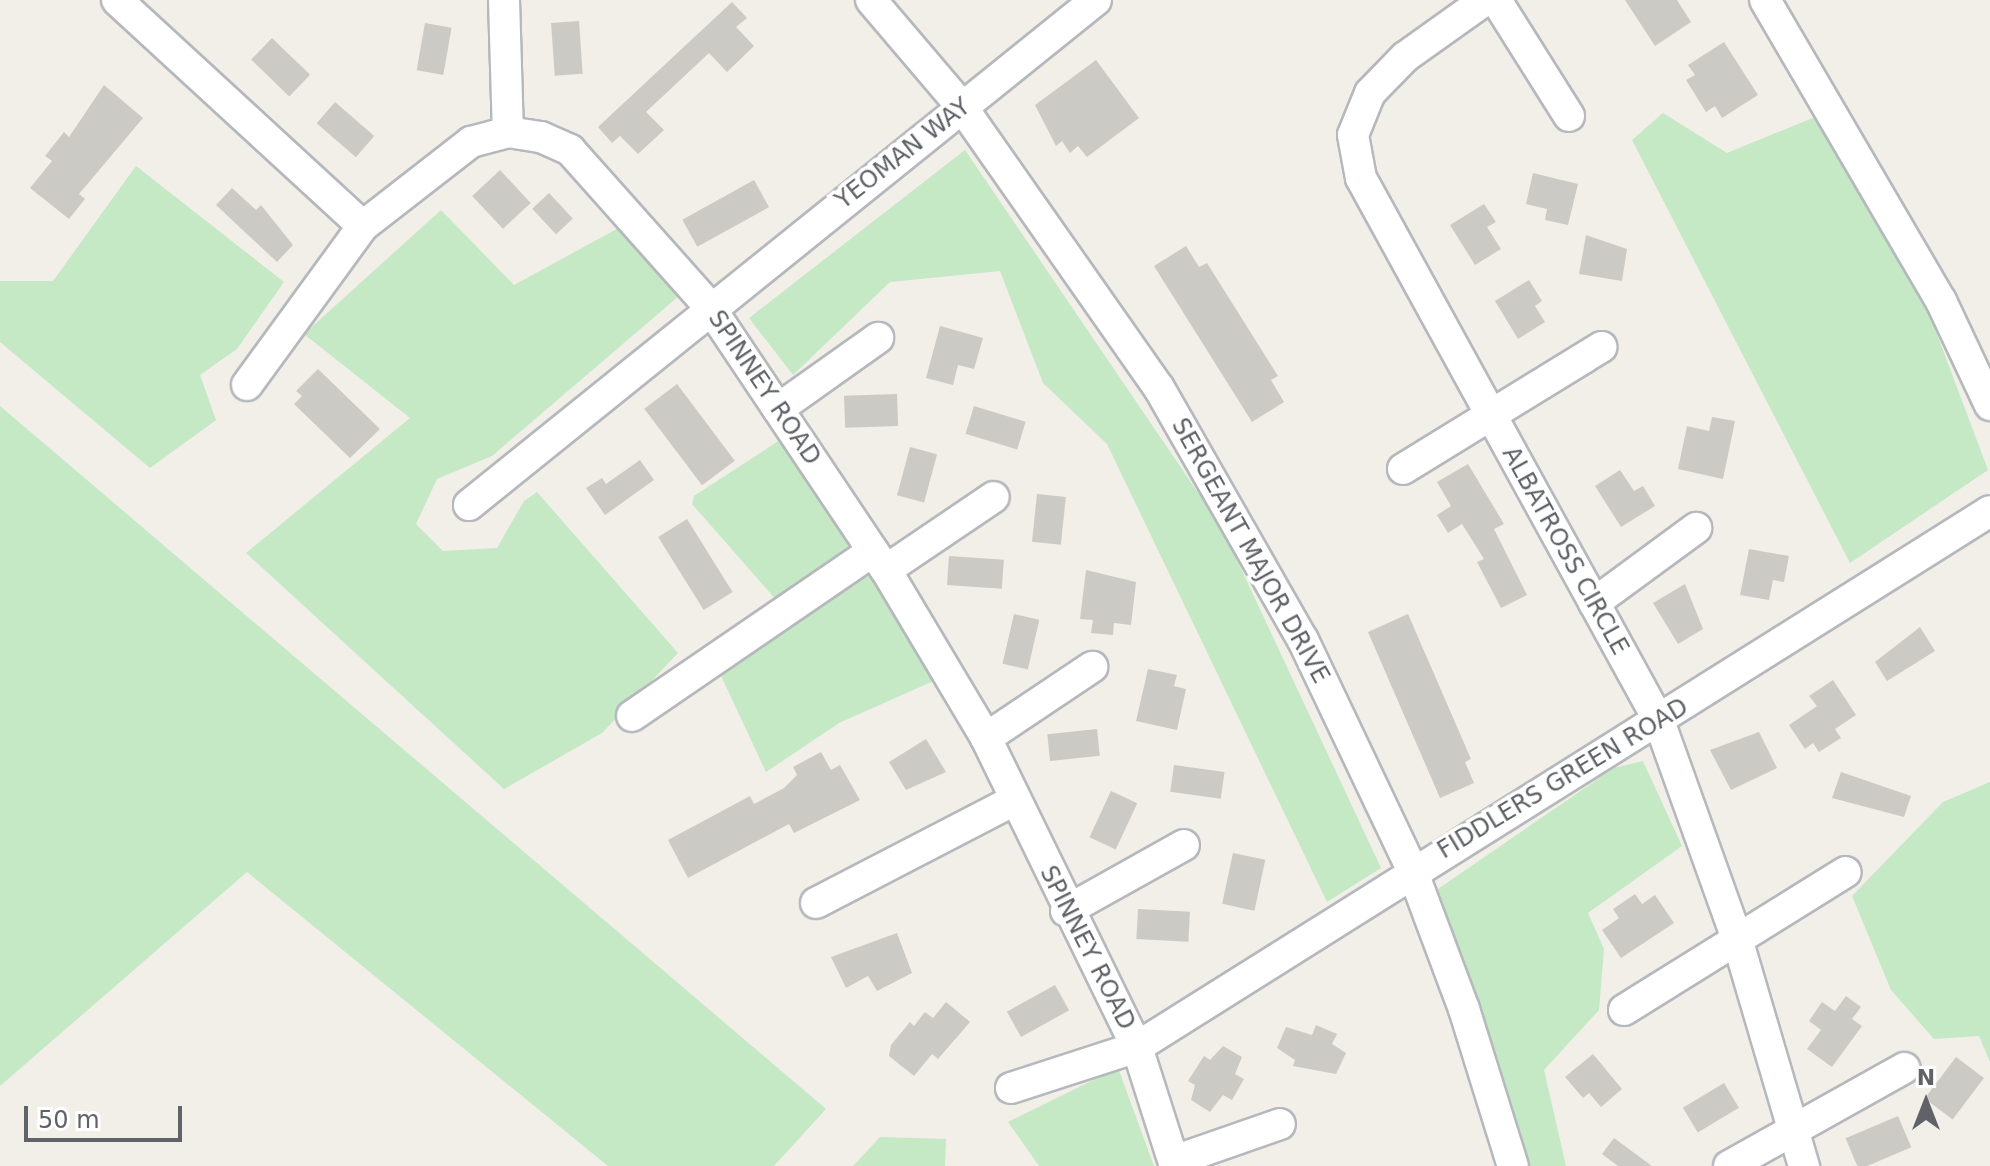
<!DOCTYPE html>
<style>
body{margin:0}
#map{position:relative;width:1990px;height:1166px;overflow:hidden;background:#f1efe8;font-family:"DejaVu Sans",sans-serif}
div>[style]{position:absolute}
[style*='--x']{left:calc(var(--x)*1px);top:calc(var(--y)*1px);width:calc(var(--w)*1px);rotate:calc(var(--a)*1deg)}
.green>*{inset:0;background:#c5e8c5}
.building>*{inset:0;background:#cccac5;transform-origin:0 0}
.roads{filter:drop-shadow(2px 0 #b5b8bc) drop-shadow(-2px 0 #b5b8bc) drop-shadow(0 2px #b5b8bc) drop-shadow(0 -2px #b5b8bc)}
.minor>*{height:30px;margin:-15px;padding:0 15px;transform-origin:15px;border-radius:15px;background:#fff}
span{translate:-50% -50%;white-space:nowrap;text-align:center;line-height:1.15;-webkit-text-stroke:7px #fff;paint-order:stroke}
.street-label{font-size:24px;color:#5f6368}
.north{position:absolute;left:1886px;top:1062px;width:80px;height:80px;-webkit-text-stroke:6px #fff;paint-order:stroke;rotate:0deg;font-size:22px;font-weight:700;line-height:32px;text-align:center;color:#5f6368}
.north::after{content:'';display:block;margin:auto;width:28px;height:36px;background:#5f6368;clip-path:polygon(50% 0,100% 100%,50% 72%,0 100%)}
.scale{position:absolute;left:24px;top:1106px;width:158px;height:36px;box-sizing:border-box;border:4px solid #5f6368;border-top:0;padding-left:10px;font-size:24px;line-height:28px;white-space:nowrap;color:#5f6368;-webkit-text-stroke:6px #fff;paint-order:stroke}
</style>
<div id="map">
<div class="green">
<i style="clip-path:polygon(1663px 113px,1727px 153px,1815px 117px,1932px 321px,1988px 470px,1850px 563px,1632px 140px)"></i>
<i style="clip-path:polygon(965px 150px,1222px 528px,1381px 868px,1327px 902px,1107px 444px,1043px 383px,1000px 271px,890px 282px,793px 375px,749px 318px)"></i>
<i style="clip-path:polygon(136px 166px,284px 282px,237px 349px,200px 375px,216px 420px,150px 468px,0 342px,0 281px,53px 281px)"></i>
<i style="clip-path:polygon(441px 210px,514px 285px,626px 224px,680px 295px,492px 456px,437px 479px,416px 524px,443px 551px,497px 548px,524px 501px,537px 492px,678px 653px,602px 733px,504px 789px,246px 553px,410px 418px,304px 334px)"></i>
<i style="clip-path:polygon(0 406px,826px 1109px,774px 1166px,608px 1166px,247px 872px,0 1086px)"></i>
<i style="clip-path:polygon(780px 440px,894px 595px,938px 679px,839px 723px,766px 772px,716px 665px,792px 618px,692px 504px,694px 496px)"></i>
<i style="clip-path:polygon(1643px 761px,1682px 846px,1588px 913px,1604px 949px,1599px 1010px,1544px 1070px,1566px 1166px,1518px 1166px,1432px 893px,1614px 768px)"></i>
<i style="clip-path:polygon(1990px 782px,1990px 1062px,1979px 1036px,1934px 1039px,1891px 990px,1852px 896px,1943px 802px)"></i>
<i style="clip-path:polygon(1118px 1068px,1154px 1166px,1039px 1166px,1008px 1122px)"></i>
<i style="clip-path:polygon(880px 1137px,946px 1139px,945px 1166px,853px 1166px)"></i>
</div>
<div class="building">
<i style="clip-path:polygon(1625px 0,1677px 0,1691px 22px,1655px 46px)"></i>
<i style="clip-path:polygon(732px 2px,747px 18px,736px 27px,754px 46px,727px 72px,709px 53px,646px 112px,664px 130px,638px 154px,620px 136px,612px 143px,598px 127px)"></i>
<i style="left:579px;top:21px;width:53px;height:28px;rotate:86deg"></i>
<i style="left:425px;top:23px;width:27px;height:48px;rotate:10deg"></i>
<i style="left:272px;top:38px;width:53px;height:30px;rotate:44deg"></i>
<i style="clip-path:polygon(1724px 42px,1758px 95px,1722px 118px,1715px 106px,1706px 112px,1686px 80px,1695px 75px,1688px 65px)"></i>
<i style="clip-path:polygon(1096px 60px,1139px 118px,1087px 157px,1078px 146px,1070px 153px,1062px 141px,1056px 146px,1035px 105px)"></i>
<i style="clip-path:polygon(104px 85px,143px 118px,79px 194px,85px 199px,69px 219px,30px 188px,52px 161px,45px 156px,64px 132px,69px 137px)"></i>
<i style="left:335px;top:102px;width:52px;height:28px;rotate:41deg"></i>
<i style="left:500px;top:170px;width:45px;height:38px;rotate:47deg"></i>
<i style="clip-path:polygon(1533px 173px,1578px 184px,1568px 225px,1545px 220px,1547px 209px,1526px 204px)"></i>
<i style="left:754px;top:180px;width:31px;height:82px;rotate:61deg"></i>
<i style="clip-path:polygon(232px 188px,256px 210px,261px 205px,293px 245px,277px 262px,216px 205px)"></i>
<i style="left:549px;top:193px;width:35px;height:23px;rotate:47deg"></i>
<i style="clip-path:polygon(1484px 204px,1496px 222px,1487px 227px,1501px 249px,1475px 265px,1450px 225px)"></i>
<i style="clip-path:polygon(1586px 235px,1627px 249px,1622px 281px,1579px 274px)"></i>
<i style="clip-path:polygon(1186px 246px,1199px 267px,1207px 263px,1278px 376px,1271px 380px,1284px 402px,1252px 422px,1154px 266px)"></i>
<i style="clip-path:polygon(1529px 280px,1542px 301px,1535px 306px,1545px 322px,1518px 339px,1495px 301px)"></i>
<i style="clip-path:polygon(940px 326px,983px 338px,974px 369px,958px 365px,953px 385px,926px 378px)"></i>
<i style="clip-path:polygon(318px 369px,380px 429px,350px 458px,294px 404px,302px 396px,296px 391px)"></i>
<i style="left:677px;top:384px;width:96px;height:41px;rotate:53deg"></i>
<i style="left:897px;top:394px;width:32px;height:53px;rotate:88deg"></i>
<i style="left:974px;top:406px;width:54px;height:29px;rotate:17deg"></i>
<i style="clip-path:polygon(1712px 417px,1735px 421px,1723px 479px,1678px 469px,1687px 426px,1709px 431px)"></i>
<i style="left:910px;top:447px;width:28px;height:50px;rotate:15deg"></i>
<i style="clip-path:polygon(640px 460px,654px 480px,605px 515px,586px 488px,602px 478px,606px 484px)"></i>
<i style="clip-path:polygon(1468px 464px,1504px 524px,1494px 529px,1527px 595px,1501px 608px,1477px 562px,1484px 559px,1462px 524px,1448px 533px,1437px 515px,1451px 506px,1437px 482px)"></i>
<i style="clip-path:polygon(1620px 470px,1634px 491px,1643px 486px,1655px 506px,1621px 527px,1595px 486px)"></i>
<i style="left:1037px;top:494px;width:29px;height:48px;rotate:6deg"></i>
<i style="left:687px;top:519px;width:86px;height:34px;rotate:58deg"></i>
<i style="clip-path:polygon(1749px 549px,1789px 556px,1784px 582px,1773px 580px,1769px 600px,1740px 595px)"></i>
<i style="left:949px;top:556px;width:55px;height:29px;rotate:4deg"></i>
<i style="clip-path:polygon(1086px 570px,1136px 582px,1131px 625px,1114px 623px,1113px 635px,1091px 633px,1093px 620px,1080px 619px)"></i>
<i style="clip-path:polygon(1685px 584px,1703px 629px,1678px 644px,1653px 603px)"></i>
<i style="left:1014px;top:614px;width:26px;height:51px;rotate:13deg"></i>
<i style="clip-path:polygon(1408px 614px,1471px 759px,1465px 762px,1474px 783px,1440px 798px,1368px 632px)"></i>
<i style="clip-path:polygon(1920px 627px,1935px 651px,1887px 681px,1875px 662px)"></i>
<i style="clip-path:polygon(1148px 669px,1177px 675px,1174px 686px,1186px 689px,1177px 730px,1136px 721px)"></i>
<i style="clip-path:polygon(1833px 680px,1856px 715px,1835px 729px,1841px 738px,1819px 752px,1813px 743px,1805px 749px,1789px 725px,1817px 706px,1809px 696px)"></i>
<i style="left:1097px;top:729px;width:27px;height:50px;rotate:84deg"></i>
<i style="clip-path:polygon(1759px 732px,1777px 768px,1731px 790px,1710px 750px)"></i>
<i style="clip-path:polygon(926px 739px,946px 772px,906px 790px,889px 762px)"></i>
<i style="clip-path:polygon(821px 752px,831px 770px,840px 765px,860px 800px,794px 833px,789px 824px,688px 878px,668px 840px,750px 796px,754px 804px,784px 788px,797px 775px,793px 767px)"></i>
<i style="left:1174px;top:765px;width:51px;height:27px;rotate:8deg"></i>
<i style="clip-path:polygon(1841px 772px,1911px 796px,1904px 817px,1832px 798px)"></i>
<i style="left:1111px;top:791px;width:29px;height:51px;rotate:25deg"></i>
<i style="left:1233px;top:853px;width:33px;height:52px;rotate:12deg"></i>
<i style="clip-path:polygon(1635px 894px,1642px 904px,1655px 895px,1674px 923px,1621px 958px,1602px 930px,1619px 918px,1613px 909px)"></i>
<i style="left:1138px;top:909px;width:52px;height:30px;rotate:3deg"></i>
<i style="clip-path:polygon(897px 933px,912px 973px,877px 991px,868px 976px,846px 988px,831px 957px)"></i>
<i style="left:1055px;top:985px;width:29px;height:55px;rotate:61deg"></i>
<i style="clip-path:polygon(1846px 996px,1861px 1007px,1852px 1019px,1862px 1026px,1832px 1067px,1807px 1049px,1821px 1030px,1809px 1021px,1822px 1002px,1835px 1011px)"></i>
<i style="clip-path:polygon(946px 1002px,970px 1022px,938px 1059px,932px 1054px,914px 1076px,889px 1056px,891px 1045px,910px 1022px,914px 1026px,925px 1012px,933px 1018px)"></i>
<i style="clip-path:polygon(1316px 1025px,1337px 1034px,1332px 1044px,1346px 1053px,1336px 1074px,1293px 1066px,1295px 1060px,1277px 1048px,1286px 1027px,1312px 1035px)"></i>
<i style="clip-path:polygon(1223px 1046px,1242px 1057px,1235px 1074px,1244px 1079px,1232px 1100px,1223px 1095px,1210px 1112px,1191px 1100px,1195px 1085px,1188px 1081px,1204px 1056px,1210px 1060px)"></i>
<i style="clip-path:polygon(1593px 1054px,1622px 1089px,1601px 1107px,1589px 1093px,1583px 1098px,1565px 1077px)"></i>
<i style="left:1956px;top:1057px;width:35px;height:52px;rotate:37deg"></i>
<i style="left:1724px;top:1083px;width:29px;height:48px;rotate:59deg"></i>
<i style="left:1898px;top:1116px;width:34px;height:57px;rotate:67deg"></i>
<i style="clip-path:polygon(1614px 1138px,1652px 1166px,1618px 1166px,1602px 1154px)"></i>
</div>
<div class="roads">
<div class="minor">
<i style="--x:117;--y:0;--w:334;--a:42.6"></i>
<i style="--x:363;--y:226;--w:137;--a:-37.9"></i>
<i style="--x:471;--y:142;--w:38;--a:-15"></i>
<i style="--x:508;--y:132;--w:33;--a:9"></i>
<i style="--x:541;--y:137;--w:32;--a:24"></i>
<i style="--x:570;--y:150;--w:209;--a:48.3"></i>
<i style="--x:709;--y:306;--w:318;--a:56.2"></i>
<i style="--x:886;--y:570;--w:196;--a:59.2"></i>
<i style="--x:986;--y:738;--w:344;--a:64"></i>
<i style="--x:1137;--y:1047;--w:125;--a:72.3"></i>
<i style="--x:504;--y:0;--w:132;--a:88.3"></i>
<i style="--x:871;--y:0;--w:140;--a:49.6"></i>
<i style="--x:962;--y:107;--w:343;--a:55"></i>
<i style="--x:1159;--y:388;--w:290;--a:60.3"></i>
<i style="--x:1303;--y:640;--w:255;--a:64.6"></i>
<i style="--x:1412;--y:870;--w:148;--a:69.5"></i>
<i style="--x:1464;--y:1009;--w:164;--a:72.7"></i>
<i style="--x:1485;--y:0;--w:98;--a:144.5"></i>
<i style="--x:1405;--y:57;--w:50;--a:134.2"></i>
<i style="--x:1370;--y:93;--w:45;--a:112"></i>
<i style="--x:1353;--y:135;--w:44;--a:79.5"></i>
<i style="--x:1361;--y:178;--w:619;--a:61.24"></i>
<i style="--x:1659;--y:721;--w:235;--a:70.3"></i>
<i style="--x:1738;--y:942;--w:234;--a:73.6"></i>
<i style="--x:1496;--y:0;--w:137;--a:57.8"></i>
<i style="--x:1765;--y:0;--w:349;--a:59.7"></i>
<i style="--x:1941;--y:301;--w:115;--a:64.8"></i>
<i style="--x:247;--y:385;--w:197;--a:-53.9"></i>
<i style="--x:778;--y:409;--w:123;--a:-35.4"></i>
<i style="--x:1403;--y:469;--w:233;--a:-31.6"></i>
<i style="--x:469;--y:505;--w:805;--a:-38.85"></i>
<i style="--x:886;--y:570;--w:130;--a:-34.1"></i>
<i style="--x:1594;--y:603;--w:127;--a:-36.3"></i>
<i style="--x:632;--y:716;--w:292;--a:-34.4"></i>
<i style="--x:986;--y:738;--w:128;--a:-33.8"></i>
<i style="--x:816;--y:903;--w:224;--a:-27.4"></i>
<i style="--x:1066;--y:911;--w:135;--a:-29.2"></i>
<i style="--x:1624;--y:1010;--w:261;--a:-31.9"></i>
<i style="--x:1011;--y:1088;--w:133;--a:-18"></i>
<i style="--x:1137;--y:1047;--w:1007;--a:-32.14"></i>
<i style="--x:1174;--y:1161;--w:112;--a:-19.2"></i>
<i style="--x:1729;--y:1166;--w:201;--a:-29.2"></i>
</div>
</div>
<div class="street-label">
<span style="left:903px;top:154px;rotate:-38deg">YEOMAN WAY</span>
<span style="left:764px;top:388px;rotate:56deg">SPINNEY ROAD</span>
<span style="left:1250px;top:551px;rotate:61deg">SERGEANT MAJOR DRIVE</span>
<span style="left:1565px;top:551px;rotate:61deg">ALBATROSS CIRCLE</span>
<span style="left:1563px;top:779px;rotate:-31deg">FIDDLERS GREEN ROAD</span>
<span style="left:1087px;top:948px;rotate:63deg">SPINNEY ROAD</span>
</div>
<div class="north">N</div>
<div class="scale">50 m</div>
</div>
